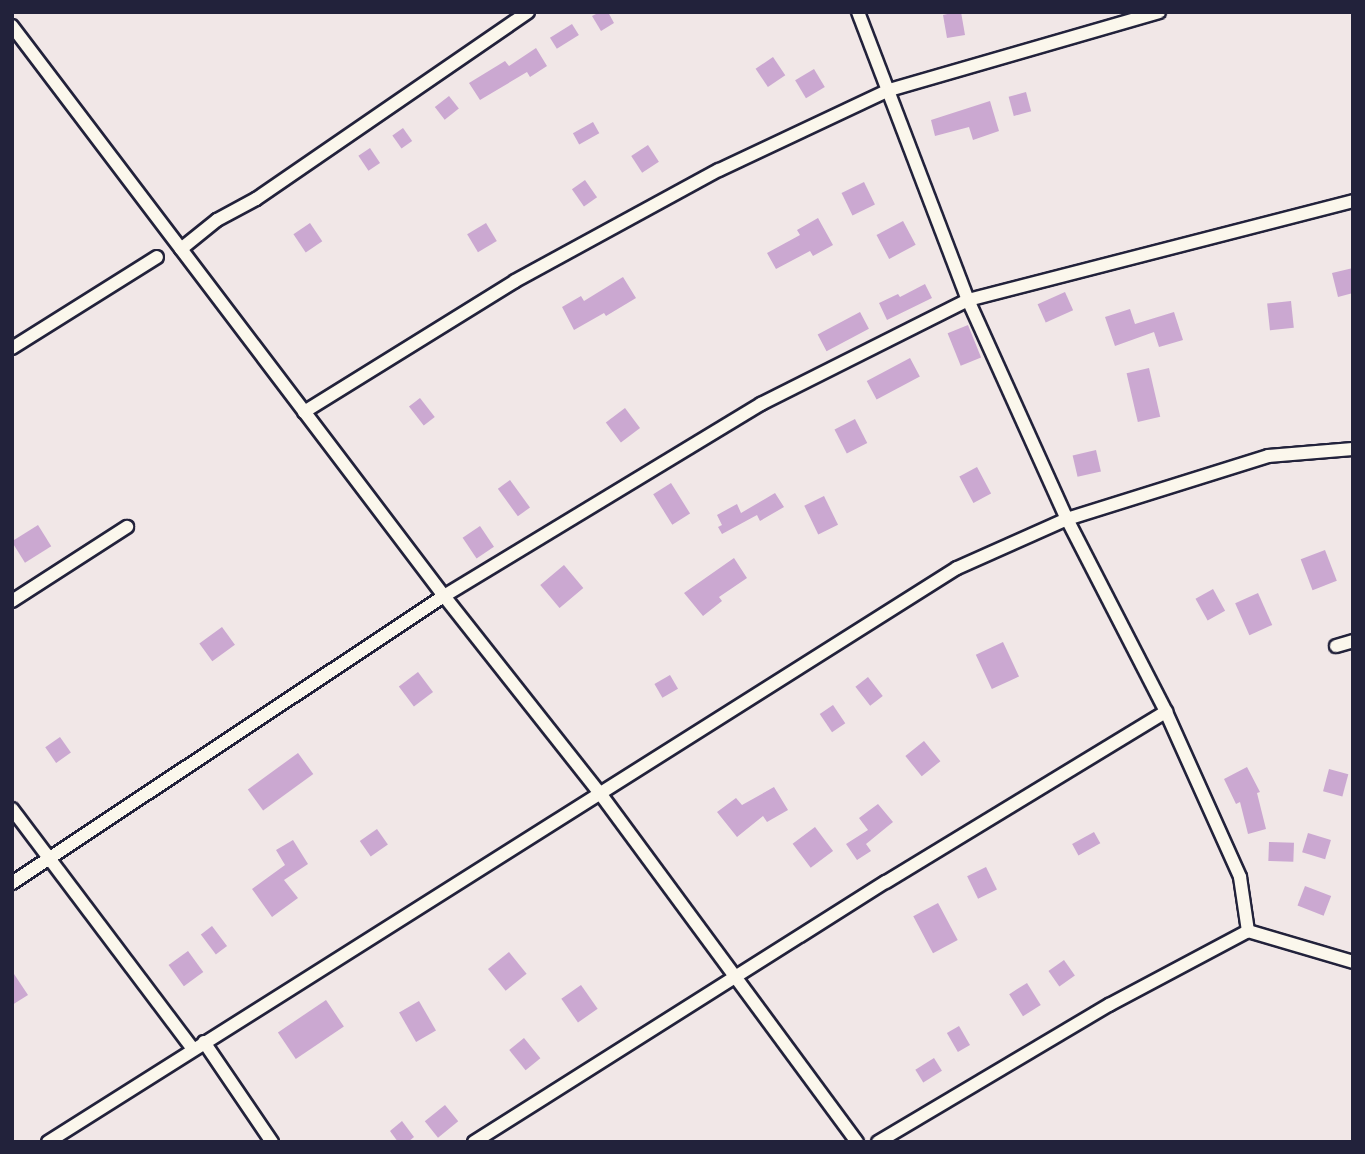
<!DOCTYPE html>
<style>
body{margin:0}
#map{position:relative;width:1365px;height:1154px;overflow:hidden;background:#f1e7e7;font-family:"Playpen Sans",sans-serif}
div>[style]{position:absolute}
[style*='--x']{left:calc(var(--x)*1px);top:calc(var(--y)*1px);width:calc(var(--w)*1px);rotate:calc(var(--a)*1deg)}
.building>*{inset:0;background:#cba8d1;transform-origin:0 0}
.roads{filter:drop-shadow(2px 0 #22223b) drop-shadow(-2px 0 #22223b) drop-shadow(0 2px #22223b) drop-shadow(0 -2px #22223b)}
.minor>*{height:12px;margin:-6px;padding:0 6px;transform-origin:6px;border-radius:6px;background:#fbf7ec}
span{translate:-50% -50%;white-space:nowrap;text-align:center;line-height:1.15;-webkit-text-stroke:5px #fbf7ec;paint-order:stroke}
.frame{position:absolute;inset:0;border:14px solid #22223b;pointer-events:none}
</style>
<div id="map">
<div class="building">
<i style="clip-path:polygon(600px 12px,608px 12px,614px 23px,601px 31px,592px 16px)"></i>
<i style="clip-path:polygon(956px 12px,961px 12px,965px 35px,947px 38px,943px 15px)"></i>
<i style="left:572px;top:24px;width:13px;height:26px;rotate:58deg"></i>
<i style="clip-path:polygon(536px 48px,547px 66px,530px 77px,527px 72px,480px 100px,469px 83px,505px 61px,509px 66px)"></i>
<i style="left:773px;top:57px;width:22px;height:21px;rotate:56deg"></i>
<i style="left:814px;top:69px;width:21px;height:22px;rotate:59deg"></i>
<i style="left:1026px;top:92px;width:20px;height:18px;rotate:75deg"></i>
<i style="left:449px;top:96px;width:16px;height:18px;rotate:52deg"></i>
<i style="clip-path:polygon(990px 101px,999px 131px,973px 140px,969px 127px,935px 136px,931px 120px)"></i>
<i style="left:593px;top:122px;width:13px;height:23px;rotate:61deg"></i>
<i style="left:403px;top:128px;width:16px;height:13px;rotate:55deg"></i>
<i style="left:648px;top:145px;width:20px;height:20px;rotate:57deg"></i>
<i style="left:370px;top:148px;width:18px;height:14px;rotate:56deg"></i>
<i style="left:585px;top:180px;width:21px;height:16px;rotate:55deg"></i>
<i style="left:864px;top:182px;width:25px;height:25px;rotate:64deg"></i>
<i style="clip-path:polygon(818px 218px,833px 245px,813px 256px,810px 251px,776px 269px,767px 253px,800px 235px,797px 230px)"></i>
<i style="left:903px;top:221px;width:27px;height:30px;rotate:62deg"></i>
<i style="left:310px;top:223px;width:22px;height:20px;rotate:56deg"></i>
<i style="left:486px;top:223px;width:21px;height:22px;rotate:59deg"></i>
<i style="clip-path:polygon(1353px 268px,1353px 293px,1338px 297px,1332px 273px)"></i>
<i style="clip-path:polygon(623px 277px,636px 298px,606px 316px,604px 313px,574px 330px,562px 307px,581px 296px,584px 301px)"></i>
<i style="clip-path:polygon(925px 284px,932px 298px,887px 320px,879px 303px,898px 294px,900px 297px)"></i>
<i style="left:1065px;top:292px;width:20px;height:30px;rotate:66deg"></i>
<i style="left:1291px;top:301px;width:27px;height:24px;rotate:84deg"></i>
<i style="clip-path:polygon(1130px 309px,1135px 324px,1174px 312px,1183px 340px,1159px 347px,1154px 332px,1115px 346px,1105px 317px)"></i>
<i style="left:860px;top:312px;width:19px;height:48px;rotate:62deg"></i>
<i style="left:968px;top:325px;width:35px;height:22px;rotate:68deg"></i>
<i style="left:910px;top:358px;width:21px;height:49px;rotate:62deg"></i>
<i style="left:1149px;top:368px;width:50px;height:23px;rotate:77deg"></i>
<i style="left:420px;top:398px;width:24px;height:14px;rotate:52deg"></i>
<i style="left:625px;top:408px;width:25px;height:24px;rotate:53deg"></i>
<i style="left:855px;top:419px;width:27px;height:23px;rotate:63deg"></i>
<i style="left:1096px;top:450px;width:22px;height:24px;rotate:77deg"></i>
<i style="left:977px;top:467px;width:30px;height:20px;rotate:62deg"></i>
<i style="left:510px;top:480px;width:34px;height:15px;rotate:54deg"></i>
<i style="left:671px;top:483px;width:36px;height:21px;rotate:58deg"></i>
<i style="clip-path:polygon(775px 493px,784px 507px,760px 521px,757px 515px,722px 534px,718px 527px,722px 525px,717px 515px,737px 504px,741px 513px)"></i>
<i style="left:824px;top:496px;width:32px;height:22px;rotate:64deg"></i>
<i style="left:38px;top:525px;width:25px;height:31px;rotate:58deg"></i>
<i style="left:480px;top:526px;width:25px;height:21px;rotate:56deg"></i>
<i style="left:1325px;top:550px;width:33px;height:26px;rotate:69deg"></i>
<i style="clip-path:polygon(734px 558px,747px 578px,719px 597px,722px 601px,703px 616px,684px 593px)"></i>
<i style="left:564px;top:565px;width:30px;height:31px;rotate:50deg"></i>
<i style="left:1213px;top:589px;width:25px;height:20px;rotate:61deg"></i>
<i style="left:1258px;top:593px;width:35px;height:25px;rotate:66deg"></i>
<i style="left:222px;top:627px;width:22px;height:28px;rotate:54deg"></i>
<i style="left:1003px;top:642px;width:38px;height:30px;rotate:65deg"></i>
<i style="left:418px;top:672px;width:25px;height:24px;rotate:53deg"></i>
<i style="left:670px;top:675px;width:16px;height:18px;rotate:60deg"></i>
<i style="left:868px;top:677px;width:24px;height:16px;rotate:52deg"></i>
<i style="left:833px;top:705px;width:22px;height:16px;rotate:56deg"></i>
<i style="left:60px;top:737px;width:19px;height:18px;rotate:55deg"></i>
<i style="left:924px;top:741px;width:26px;height:24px;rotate:51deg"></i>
<i style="left:298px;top:753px;width:26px;height:62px;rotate:54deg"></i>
<i style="clip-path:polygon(1247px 767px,1260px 792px,1257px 793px,1266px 829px,1248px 834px,1240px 802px,1236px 804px,1224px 779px)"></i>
<i style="left:1329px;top:769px;width:20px;height:23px;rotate:15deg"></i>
<i style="clip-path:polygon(774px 787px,788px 810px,767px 822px,763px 816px,737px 837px,717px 812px,736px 798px,742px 805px)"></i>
<i style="clip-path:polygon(878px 804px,893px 822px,866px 844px,871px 851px,857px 860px,846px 844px,868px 830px,859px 818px)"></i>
<i style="left:815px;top:827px;width:30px;height:28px;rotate:53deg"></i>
<i style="left:377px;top:829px;width:19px;height:21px;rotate:55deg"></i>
<i style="left:1094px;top:832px;width:13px;height:25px;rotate:61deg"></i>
<i style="left:1308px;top:833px;width:24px;height:20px;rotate:17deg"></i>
<i style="clip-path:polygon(293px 840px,308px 864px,284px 880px,298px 898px,272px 917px,252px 889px,285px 865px,276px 850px)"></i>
<i style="left:1269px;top:842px;width:25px;height:19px;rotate:2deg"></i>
<i style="left:986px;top:867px;width:25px;height:21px;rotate:64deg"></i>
<i style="left:1305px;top:886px;width:28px;height:21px;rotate:21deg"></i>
<i style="left:938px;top:903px;width:42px;height:28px;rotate:62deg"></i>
<i style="left:212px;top:926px;width:25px;height:14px;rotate:53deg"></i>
<i style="left:188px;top:951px;width:26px;height:24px;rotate:54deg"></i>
<i style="left:509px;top:952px;width:28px;height:27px;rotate:51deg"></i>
<i style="left:1064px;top:960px;width:19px;height:19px;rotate:55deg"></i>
<i style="clip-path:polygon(12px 971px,28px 995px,12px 1005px)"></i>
<i style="left:1027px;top:983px;width:26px;height:21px;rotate:58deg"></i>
<i style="left:581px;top:985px;width:29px;height:24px;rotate:55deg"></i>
<i style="left:326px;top:1000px;width:32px;height:58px;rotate:56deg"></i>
<i style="left:419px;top:1001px;width:34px;height:23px;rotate:60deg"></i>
<i style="left:959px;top:1026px;width:22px;height:14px;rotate:60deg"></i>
<i style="left:524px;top:1038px;width:26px;height:19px;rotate:51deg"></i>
<i style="left:934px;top:1058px;width:15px;height:22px;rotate:58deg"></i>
<i style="left:445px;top:1105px;width:21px;height:26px;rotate:51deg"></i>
<i style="clip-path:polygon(402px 1121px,414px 1137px,408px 1142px,398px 1142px,390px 1131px)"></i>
</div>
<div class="roads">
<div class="minor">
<i style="--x:858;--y:12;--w:308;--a:69.1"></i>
<i style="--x:968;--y:300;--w:240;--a:65.7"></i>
<i style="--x:1067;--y:519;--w:217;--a:62.8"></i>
<i style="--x:1166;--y:712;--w:181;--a:65.8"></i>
<i style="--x:1240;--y:877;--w:55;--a:81.6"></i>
<i style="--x:12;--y:26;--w:715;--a:52.84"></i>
<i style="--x:444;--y:596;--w:250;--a:51.7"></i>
<i style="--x:599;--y:792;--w:435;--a:53.6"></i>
<i style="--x:181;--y:249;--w:46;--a:-38.9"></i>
<i style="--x:217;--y:220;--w:44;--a:-28.3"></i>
<i style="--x:256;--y:199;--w:330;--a:-34.5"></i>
<i style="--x:12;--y:348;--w:171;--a:-32.1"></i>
<i style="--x:304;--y:412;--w:248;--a:-31.8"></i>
<i style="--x:515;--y:281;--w:232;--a:-28.6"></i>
<i style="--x:719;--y:170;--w:188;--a:-25.2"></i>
<i style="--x:889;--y:90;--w:281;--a:-16.1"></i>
<i style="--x:12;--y:601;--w:137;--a:-32.8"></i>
<i style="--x:1336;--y:646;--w:18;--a:-16"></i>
<i style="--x:12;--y:809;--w:301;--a:53"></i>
<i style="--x:12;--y:883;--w:519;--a:-33.6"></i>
<i style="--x:444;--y:596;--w:371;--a:-31.2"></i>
<i style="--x:761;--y:404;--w:232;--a:-26.7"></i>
<i style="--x:968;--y:300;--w:398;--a:-14.4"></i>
<i style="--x:204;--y:1042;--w:121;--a:55.8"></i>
<i style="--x:48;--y:1142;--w:1075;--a:-32.27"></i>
<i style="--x:957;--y:568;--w:120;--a:-24"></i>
<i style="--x:1067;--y:519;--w:211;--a:-17.4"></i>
<i style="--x:1268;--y:456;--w:85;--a:-4.7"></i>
<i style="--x:474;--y:1142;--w:487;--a:-32.3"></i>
<i style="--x:886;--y:882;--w:328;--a:-31.3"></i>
<i style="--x:878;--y:1142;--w:269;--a:-30.7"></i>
<i style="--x:1109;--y:1005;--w:157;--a:-28"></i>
<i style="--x:1248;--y:931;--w:109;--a:16.4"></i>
</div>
</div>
<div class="frame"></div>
</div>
